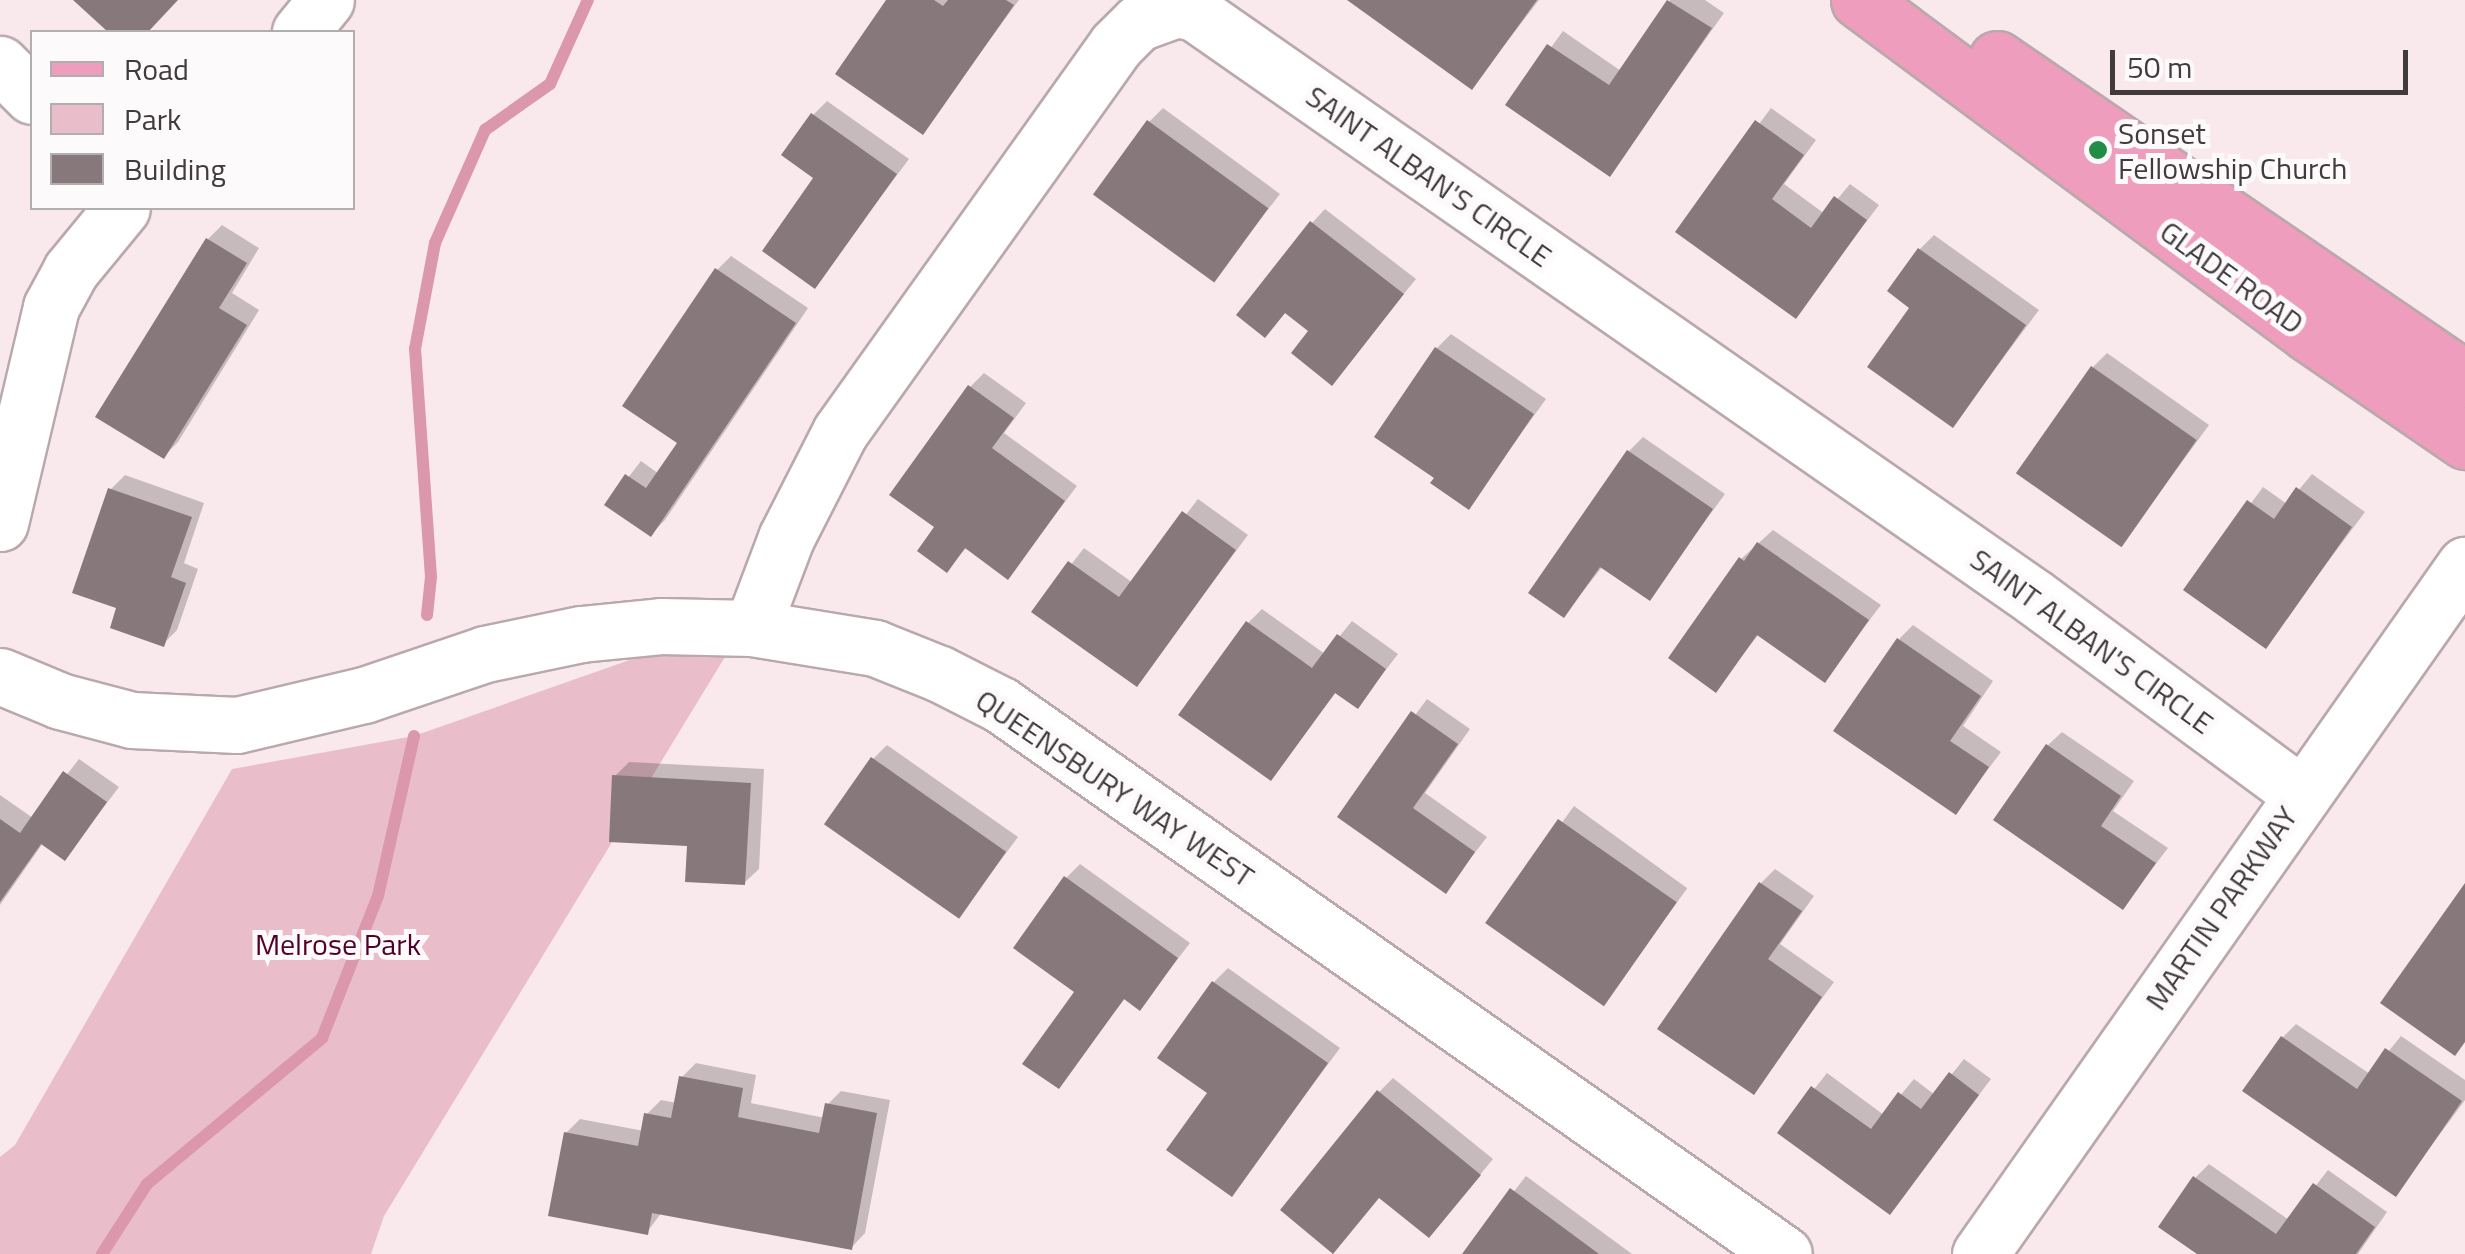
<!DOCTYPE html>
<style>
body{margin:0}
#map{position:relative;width:2465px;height:1254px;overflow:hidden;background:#f9e9ed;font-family:"Titillium Web",sans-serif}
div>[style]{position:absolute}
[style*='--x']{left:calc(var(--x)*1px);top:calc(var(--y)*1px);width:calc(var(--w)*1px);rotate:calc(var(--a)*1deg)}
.green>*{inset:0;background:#e9beca}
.shadow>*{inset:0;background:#0003;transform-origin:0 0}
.stream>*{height:12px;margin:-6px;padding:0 6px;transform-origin:6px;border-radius:6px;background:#db97ac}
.building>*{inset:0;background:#87787c;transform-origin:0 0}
.roads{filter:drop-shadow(2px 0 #b9a9ad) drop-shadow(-2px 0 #b9a9ad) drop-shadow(0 2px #b9a9ad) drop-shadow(0 -2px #b9a9ad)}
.minor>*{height:55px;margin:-27.5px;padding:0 27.5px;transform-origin:27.5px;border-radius:27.5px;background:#fff}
.major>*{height:55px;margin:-27.5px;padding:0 27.5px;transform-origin:27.5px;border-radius:27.5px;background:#ee9dbc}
.dots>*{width:28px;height:28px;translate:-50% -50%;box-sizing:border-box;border:5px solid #fdfafb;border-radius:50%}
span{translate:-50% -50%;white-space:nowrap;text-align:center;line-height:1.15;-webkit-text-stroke:10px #fdfafb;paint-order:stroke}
.poi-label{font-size:30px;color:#423b3d}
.left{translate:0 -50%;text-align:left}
.street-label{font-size:30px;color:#423b3d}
.park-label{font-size:30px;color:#520028}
.legend{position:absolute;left:30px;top:30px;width:325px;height:180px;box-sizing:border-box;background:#fdfafb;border:2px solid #b2aeaf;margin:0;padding:12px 18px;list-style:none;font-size:30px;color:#423b3d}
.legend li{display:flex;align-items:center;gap:20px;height:50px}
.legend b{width:50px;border:2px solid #b2aeaf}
.scale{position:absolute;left:2110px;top:50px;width:298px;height:45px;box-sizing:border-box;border:5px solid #423b3d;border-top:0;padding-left:12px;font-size:30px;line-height:35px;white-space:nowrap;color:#423b3d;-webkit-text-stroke:8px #fdfafb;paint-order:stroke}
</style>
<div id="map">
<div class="green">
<i style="clip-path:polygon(728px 652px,384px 1216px,371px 1254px,0 1254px,0 1157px,15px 1145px,232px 769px,414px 736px,641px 656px)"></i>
</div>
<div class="shadow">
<i style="clip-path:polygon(890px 0,1019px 0,922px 132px)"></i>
<i style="clip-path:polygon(1351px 0,1539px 0,1472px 87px)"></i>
<i style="clip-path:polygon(1670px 0,1705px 0,1724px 13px,1610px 174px,1509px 105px,1563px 31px,1621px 71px)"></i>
<i style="clip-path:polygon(827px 101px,909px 159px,815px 285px,817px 177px,813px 115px)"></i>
<i style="clip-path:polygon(1163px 108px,1280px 194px,1214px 279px,1149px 122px)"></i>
<i style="clip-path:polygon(1771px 108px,1816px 140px,1784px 184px,1825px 214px,1850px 184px,1879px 205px,1796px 315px,1679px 231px)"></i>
<i style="clip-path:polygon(1325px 209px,1416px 279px,1332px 382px,1312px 331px,1287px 311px,1265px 335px,1312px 223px)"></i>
<i style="clip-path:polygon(222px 225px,259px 248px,232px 293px,259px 310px,178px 442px,164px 456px,208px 239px)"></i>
<i style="clip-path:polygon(1934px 235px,2039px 310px,1953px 425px,1913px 307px,1920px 249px)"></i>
<i style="clip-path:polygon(731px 256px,808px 308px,665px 520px,651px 534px,607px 505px,641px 461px,659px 474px,680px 442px,717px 270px)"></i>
<i style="clip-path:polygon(1451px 334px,1546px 399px,1469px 506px,1437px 477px,1437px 348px)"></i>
<i style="clip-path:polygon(2107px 353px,2209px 425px,2122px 544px,2093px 367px)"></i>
<i style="clip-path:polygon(984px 373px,1026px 403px,1004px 433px,1077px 486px,1008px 577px,967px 547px,947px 570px,938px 527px,970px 387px)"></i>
<i style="clip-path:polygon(1643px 437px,1725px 494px,1649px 598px,1603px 566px,1564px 615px,1629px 451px)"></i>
<i style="clip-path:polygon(2312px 474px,2365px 512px,2265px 646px,2187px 590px,2263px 487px,2287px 504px)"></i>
<i style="clip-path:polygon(125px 475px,204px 503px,184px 563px,198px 569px,177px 630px,163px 644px,119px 607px,75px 592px,111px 489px)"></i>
<i style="clip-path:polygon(1198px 499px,1248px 535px,1136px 684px,1035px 611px,1084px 548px,1133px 583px)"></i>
<i style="clip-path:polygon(1773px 530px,1881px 605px,1825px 679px,1759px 634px,1716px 689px,1741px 559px)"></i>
<i style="clip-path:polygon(1262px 609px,1325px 654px,1352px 621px,1398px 654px,1358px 706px,1337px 691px,1270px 778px,1248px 623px)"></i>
<i style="clip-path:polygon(1913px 625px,1993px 681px,1963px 726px,2001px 752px,1956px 812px,1899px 639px)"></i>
<i style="clip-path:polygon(1427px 699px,1470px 729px,1425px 793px,1487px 837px,1446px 890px,1340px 817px)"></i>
<i style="clip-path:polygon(2062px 732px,2134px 781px,2113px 811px,2168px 848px,2123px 907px,2048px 745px)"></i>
<i style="clip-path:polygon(887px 745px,1018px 837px,959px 916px,873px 759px)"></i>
<i style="clip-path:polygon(79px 759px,119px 787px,65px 858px,43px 843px,0 905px,0 795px,33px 818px)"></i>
<i style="clip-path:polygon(629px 762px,764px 769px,759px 869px,744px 883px,690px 844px,615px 776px)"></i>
<i style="left:1574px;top:806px;width:140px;height:144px;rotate:36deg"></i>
<i style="clip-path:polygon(1080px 864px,1190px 943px,1140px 1008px,1126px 997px,1059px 1086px,1078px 991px,1066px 878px)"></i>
<i style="clip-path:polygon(1775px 869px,1814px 896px,1780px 944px,1834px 982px,1753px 1092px,1761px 883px)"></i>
<i style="clip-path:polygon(1228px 968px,1340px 1048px,1232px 1194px,1210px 1093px,1214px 982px)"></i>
<i style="clip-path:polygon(2296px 1024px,2370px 1074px,2401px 1036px,2465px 1080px,2465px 1100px,2396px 1194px,2282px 1038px)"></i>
<i style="clip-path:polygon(1964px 1059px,1991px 1079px,1890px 1212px,1780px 1132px,1827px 1073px,1884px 1115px,1914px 1079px,1935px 1095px)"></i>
<i style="clip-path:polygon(696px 1063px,756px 1075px,751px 1103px,825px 1118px,827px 1105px,841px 1091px,890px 1100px,865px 1233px,851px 1248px,662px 1212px,647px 1232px,566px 1133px,580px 1119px,644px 1131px,647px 1114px,661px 1100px,677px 1103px,682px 1077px)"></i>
<i style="clip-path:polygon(1393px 1078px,1493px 1159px,1442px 1221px,1379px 1092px)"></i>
<i style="clip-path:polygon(2209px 1164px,2289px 1220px,2328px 1170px,2387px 1212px,2358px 1254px,2201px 1254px,2195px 1178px)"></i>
<i style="clip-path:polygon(1526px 1176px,1632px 1254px,1465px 1254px)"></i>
</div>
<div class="stream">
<i style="--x:427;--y:615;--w:38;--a:-84"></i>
<i style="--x:431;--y:577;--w:229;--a:-94"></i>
<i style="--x:415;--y:349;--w:108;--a:-79.3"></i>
<i style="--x:435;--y:243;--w:124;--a:-66.1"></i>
<i style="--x:485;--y:130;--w:80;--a:-35.3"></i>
<i style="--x:550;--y:84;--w:92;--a:-65.7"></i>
<i style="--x:102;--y:1254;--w:83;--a:-57.3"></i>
<i style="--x:147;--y:1184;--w:228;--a:-39.8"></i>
<i style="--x:322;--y:1038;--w:153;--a:-68.5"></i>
<i style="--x:378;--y:896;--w:164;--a:-77.3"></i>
</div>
<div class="building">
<i style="clip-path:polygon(73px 0,178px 0,148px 32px,108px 32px)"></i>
<i style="clip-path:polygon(886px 0,934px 0,943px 6px,948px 0,1006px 0,1014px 5px,923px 135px,835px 74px)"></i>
<i style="clip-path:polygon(1347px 0,1537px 0,1472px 90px)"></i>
<i style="clip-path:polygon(1667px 0,1712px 28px,1610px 177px,1505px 105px,1547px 44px,1609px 85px)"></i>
<i style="clip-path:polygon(811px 113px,897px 174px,815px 289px,762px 251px,813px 178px,781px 155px)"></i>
<i style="left:1147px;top:120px;width:150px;height:92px;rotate:36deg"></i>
<i style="clip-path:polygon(1755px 120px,1804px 155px,1772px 199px,1811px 228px,1834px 196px,1867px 220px,1796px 319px,1675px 232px)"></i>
<i style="clip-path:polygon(1310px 221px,1404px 294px,1332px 386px,1291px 353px,1308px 331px,1285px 313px,1265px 338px,1236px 315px)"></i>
<i style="clip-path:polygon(206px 238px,247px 263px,219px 308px,247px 325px,164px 459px,95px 417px)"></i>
<i style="clip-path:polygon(1918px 248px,2026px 325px,1953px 428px,1867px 367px,1909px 308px,1887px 291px)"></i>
<i style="clip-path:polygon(715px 268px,796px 323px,651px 537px,604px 505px,625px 474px,646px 488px,677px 443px,622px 406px)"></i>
<i style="clip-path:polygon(1435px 347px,1534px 414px,1469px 510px,1430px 483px,1434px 478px,1374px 437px)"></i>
<i style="left:2091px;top:366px;width:129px;height:131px;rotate:35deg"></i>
<i style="clip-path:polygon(968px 385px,1014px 418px,992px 448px,1065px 501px,1008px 580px,965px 548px,947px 573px,917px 551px,934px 527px,889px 495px)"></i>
<i style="clip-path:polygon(1627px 450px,1713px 509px,1650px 601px,1600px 567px,1564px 618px,1528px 593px)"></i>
<i style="clip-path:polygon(2296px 487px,2352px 527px,2266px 649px,2183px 590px,2247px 500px,2274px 519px)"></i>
<i style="clip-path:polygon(108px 488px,192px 517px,171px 577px,186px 583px,164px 647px,110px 628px,116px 608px,72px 593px)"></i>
<i style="clip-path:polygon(1182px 511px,1236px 550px,1137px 687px,1031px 612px,1068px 561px,1119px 597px)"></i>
<i style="clip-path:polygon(1757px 542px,1869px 620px,1825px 683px,1757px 635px,1716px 693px,1668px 658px,1739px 557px,1744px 561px)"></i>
<i style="clip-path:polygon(1246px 621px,1312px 668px,1337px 634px,1386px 669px,1358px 709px,1335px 693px,1271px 781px,1178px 715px)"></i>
<i style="clip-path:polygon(1897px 638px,1981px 696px,1950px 741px,1989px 767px,1956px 815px,1833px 731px)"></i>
<i style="clip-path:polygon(1411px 711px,1458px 744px,1413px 808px,1475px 852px,1446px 894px,1337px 817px)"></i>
<i style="clip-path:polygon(2046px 744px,2121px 796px,2101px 826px,2156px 863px,2123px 910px,1993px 820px)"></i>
<i style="left:871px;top:757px;width:165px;height:82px;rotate:35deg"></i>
<i style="clip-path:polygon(63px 771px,107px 802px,65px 861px,41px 844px,0 902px,0 819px,20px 833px)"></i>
<i style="clip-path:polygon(612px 775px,751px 783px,745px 885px,685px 882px,687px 846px,609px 842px)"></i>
<i style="left:1558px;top:819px;width:145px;height:127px;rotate:35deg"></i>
<i style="clip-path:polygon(1064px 876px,1178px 958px,1140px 1011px,1124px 999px,1059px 1089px,1022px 1064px,1074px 992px,1013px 948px)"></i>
<i style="clip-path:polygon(1759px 882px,1802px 911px,1768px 959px,1822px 997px,1754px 1095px,1657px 1029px)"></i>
<i style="clip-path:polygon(2465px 883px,2465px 1042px,2455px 1056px,2380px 1003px)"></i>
<i style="clip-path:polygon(1212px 981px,1328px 1063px,1232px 1197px,1166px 1150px,1207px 1093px,1157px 1058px)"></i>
<i style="clip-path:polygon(2281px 1036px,2357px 1089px,2385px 1048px,2462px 1101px,2396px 1197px,2242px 1091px)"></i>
<i style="clip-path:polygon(1949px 1072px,1979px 1095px,1890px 1215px,1777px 1133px,1811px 1086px,1871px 1129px,1898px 1092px,1921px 1109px)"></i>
<i style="clip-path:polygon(679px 1076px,743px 1088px,738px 1117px,819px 1133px,825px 1103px,877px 1113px,852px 1250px,652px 1213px,648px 1235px,548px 1216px,564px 1132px,638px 1146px,644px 1113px,671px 1118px)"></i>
<i style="clip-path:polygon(1377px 1090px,1481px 1175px,1429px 1238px,1379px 1198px,1333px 1254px,1280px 1210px)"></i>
<i style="clip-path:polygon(2193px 1176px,2276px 1234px,2313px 1183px,2375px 1227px,2356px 1254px,2197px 1254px,2158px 1227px)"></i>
<i style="clip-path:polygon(1510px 1188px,1599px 1254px,1462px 1254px)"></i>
</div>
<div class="roads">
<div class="minor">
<i style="--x:300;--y:32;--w:41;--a:-50.9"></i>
<i style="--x:0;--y:64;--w:45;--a:45"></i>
<i style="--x:0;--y:523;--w:222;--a:-76.7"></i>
<i style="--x:51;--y:307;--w:42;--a:-61.6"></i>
<i style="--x:71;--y:270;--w:80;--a:-50.6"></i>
<i style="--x:752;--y:628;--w:96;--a:-69.3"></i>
<i style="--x:786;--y:538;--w:119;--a:-63"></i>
<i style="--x:840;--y:432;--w:475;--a:-54.5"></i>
<i style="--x:1116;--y:45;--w:31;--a:-45"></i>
<i style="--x:1138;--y:23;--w:41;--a:-19.7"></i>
<i style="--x:1177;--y:9;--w:18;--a:13"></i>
<i style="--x:1195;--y:13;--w:1022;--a:34.84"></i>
<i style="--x:2034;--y:597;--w:330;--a:36.4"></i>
<i style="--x:0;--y:676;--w:65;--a:22.6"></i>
<i style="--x:60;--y:701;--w:74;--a:14.8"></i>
<i style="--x:132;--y:720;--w:105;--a:2.7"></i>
<i style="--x:237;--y:725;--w:130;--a:-13.3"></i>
<i style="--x:364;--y:695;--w:128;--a:-18.7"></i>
<i style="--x:485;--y:654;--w:98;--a:-11.8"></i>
<i style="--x:581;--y:634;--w:80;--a:-5.7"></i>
<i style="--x:661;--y:626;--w:91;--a:1.3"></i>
<i style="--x:752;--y:628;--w:125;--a:9.2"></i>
<i style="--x:875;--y:648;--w:70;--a:21.8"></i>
<i style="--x:940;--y:674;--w:68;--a:26.9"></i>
<i style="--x:1001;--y:705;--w:956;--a:35.04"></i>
<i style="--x:1980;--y:1254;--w:843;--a:-54.86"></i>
</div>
<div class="major">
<i style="--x:1859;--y:0;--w:559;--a:36.56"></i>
<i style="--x:2308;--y:333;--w:191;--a:34.5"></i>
<i style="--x:1997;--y:59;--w:567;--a:34.36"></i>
</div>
</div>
<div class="dots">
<i style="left:2098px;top:150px;background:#228d44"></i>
</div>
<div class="poi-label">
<span class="left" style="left:2118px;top:150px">Sonset<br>Fellowship Church</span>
</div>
<div class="street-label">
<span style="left:1429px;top:176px;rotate:35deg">SAINT ALBAN'S CIRCLE</span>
<span style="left:2232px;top:277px;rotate:36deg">GLADE ROAD</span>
<span style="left:2092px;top:641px;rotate:36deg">SAINT ALBAN'S CIRCLE</span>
<span style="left:1115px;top:788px;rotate:34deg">QUEENSBURY WAY WEST</span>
<span style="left:2221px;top:908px;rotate:-55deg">MARTIN PARKWAY</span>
</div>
<div class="park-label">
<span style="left:338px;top:944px">Melrose Park</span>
</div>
<ul class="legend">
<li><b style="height:12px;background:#ee9dbc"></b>Road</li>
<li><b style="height:28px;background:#e9beca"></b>Park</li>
<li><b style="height:28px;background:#87787c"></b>Building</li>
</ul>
<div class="scale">50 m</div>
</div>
